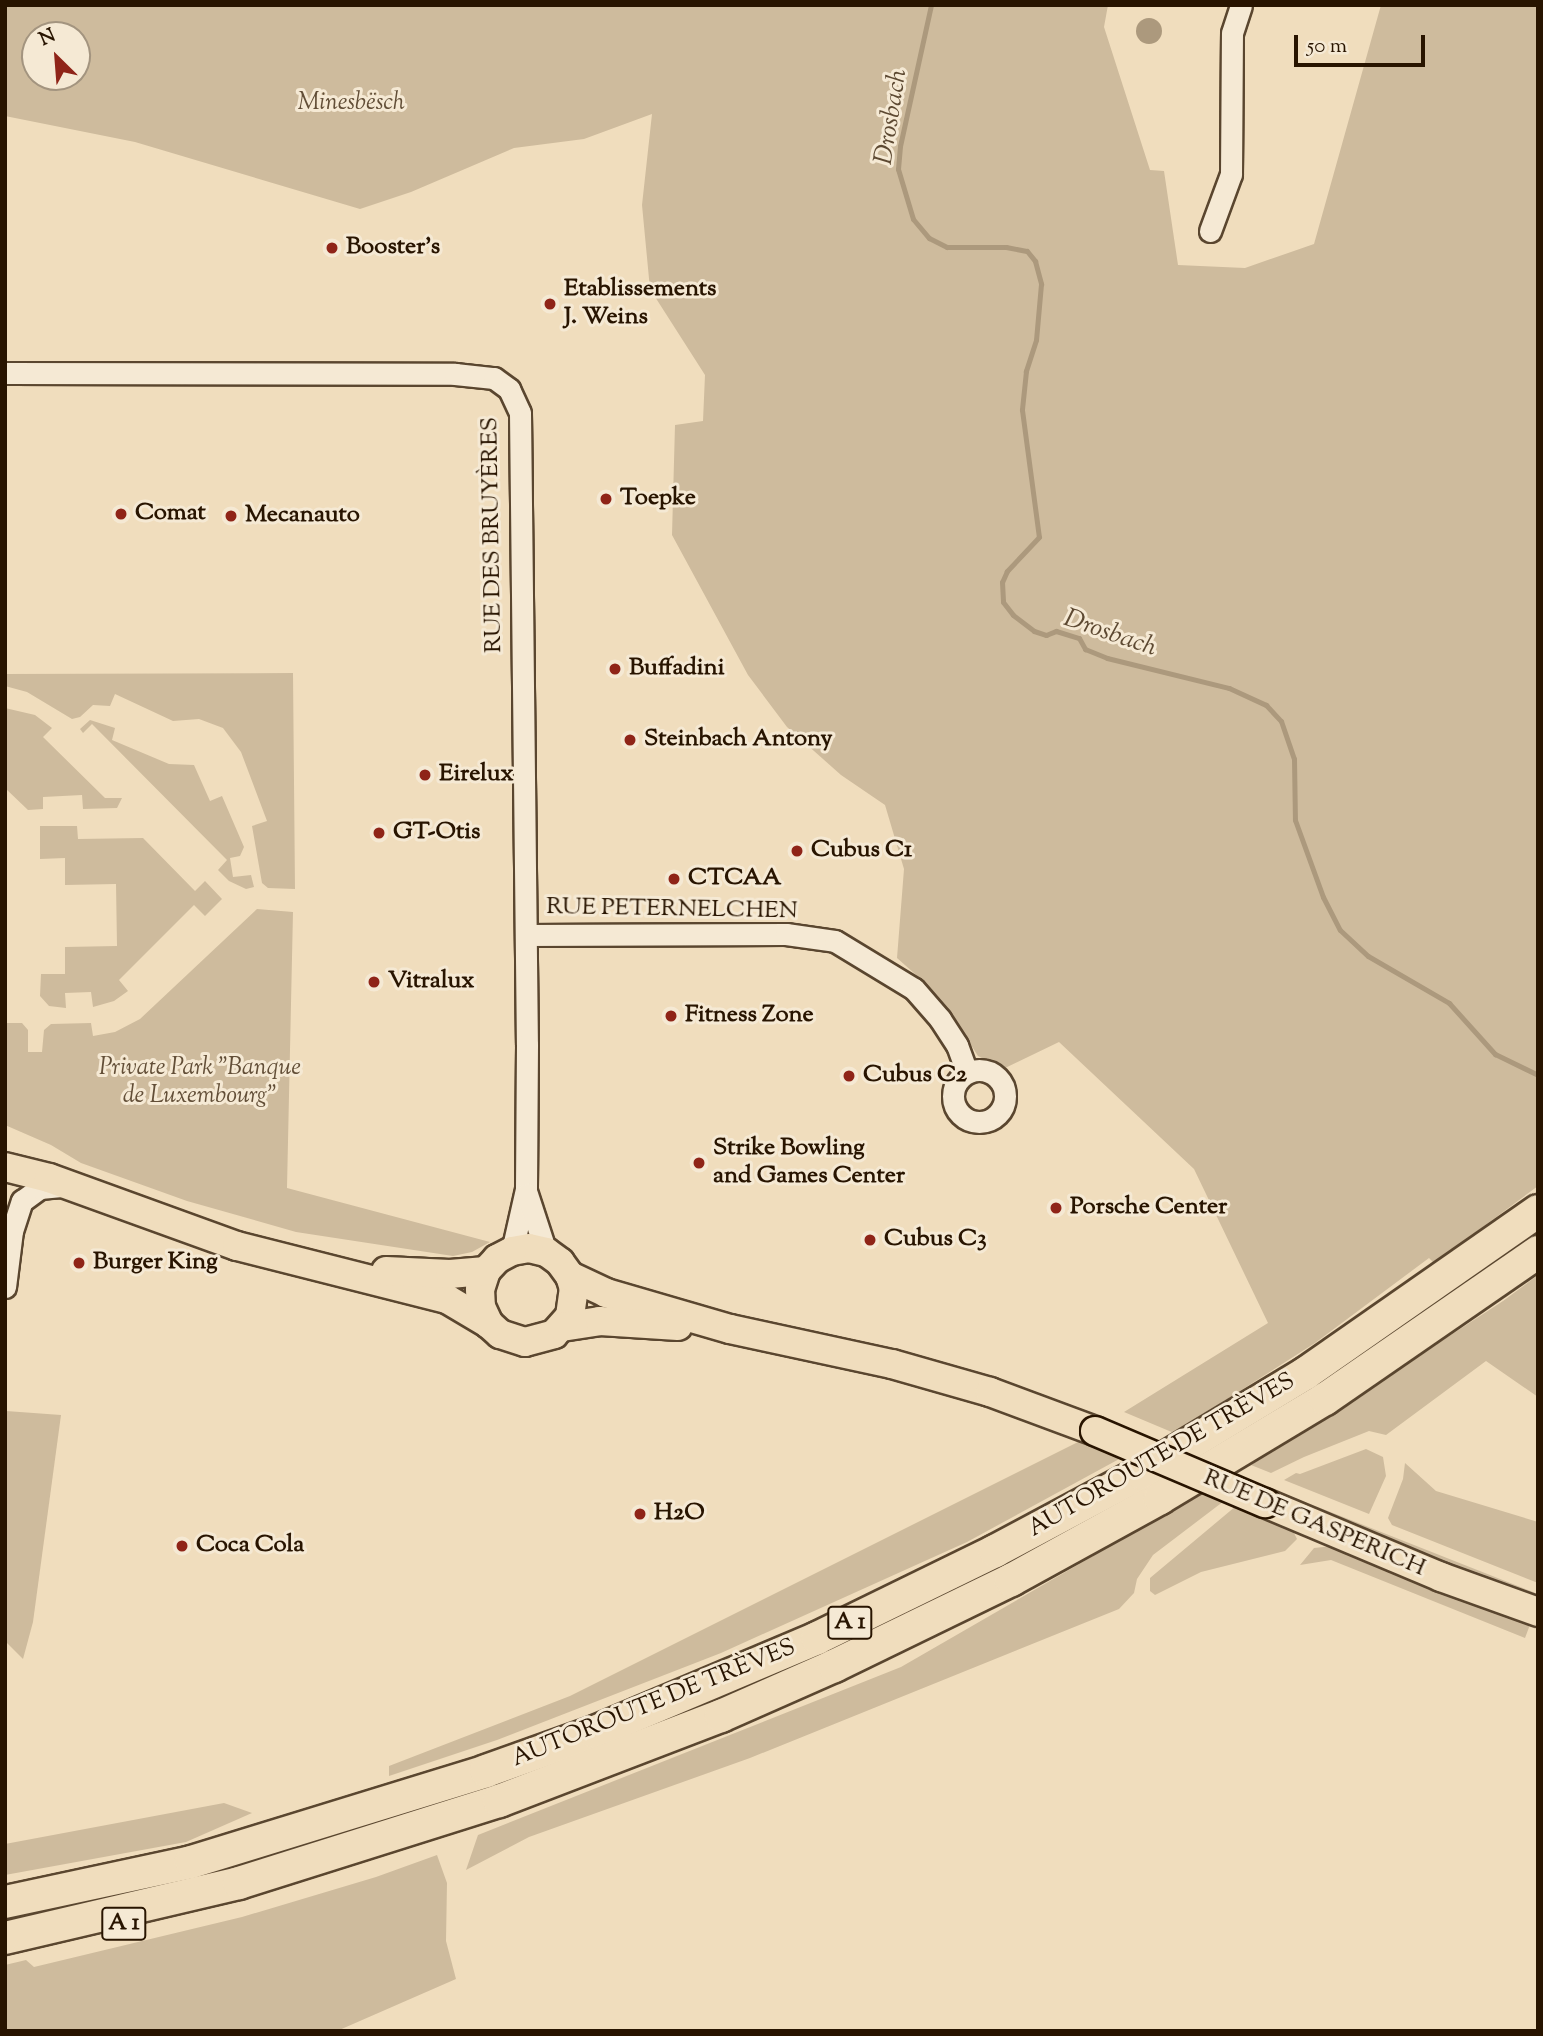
<!DOCTYPE html>
<meta charset="utf-8">
<style>
body{margin:0}
#map{position:relative;width:1543px;height:2036px;overflow:hidden;background:#f0ddbd;font-family:"Sorts Mill Goudy",serif}
div>[style]{position:absolute}
[style*='--x']{left:calc(var(--x)*1px);top:calc(var(--y)*1px);width:calc(var(--w)*1px);rotate:calc(var(--a)*1deg)}
.green>*{inset:0;background:#cebb9d}
.water>*{inset:0;background:#ac997d}
.round{border-radius:50%}
.stream>*{height:5px;margin:-2.5px;padding:0 2.5px;transform-origin:2.5px;border-radius:2.5px;background:#ac997d}
.roads{filter:drop-shadow(2px 0 #5a462f) drop-shadow(-2px 0 #5a462f) drop-shadow(0 2px #5a462f) drop-shadow(0 -2px #5a462f)}
.minor>*{height:21px;margin:-10.5px;padding:0 10.5px;transform-origin:10.5px;border-radius:10.5px;background:#f5e9d4}
.minor>.ring{margin:-10.5px;padding:0;box-sizing:content-box;background:none;border:21px solid #f5e9d4;border-radius:50%}
.major>*{height:28px;margin:-14px;padding:0 14px;transform-origin:14px;border-radius:14px;background:#f0ddbd}
.highway>*{height:32px;margin:-16px;padding:0 16px;transform-origin:16px;border-radius:16px;background:#f0ddbd}
.bridges{filter:drop-shadow(2px 0 #281400) drop-shadow(-2px 0 #281400) drop-shadow(0 2px #281400) drop-shadow(0 -2px #281400)}
.major-bridge>*{height:28px;margin:-14px;padding:0 14px;transform-origin:14px;border-radius:14px;background:#f0ddbd}
.dots>*{width:19px;height:19px;translate:-50% -50%;box-sizing:border-box;border:4px solid #f5e9d4;border-radius:50%}
span{translate:-50% -50%;white-space:nowrap;text-align:center;line-height:1.15;-webkit-text-stroke:6px #f5e9d4;paint-order:stroke}
.shield-label span{padding:2px 5px;background:#f5e9d4;border:2px solid;border-radius:5px;-webkit-text-stroke-width:0}
.shield-label{font-size:23px;color:#281400;font-weight:700}
.park-label{font-size:24px;color:#624e37;font-style:italic}
.poi-label{font-size:24px;color:#281400;font-weight:700}
.left{translate:0 -50%;text-align:left}
.street-label{font-size:24px;color:#281400}
.water-label{font-size:26px;color:#5d4932;font-style:italic}
.frame{position:absolute;inset:0;border:7px solid #281400;pointer-events:none}
.north{position:absolute;left:21px;top:21px;width:70px;height:70px;box-sizing:border-box;background:#f5e9d4;border:2px solid #a3947f;border-radius:50%;rotate:335deg;font-size:19px;font-weight:700;line-height:28px;text-align:center;color:#281400}
.north::after{content:'';display:block;margin:auto;width:24px;height:32px;background:#8f2418;clip-path:polygon(50% 0,100% 100%,50% 72%,0 100%)}
.scale{position:absolute;left:1294px;top:35px;width:131px;height:32px;box-sizing:border-box;border:4px solid #281400;border-top:0;padding-left:9px;font-size:21px;line-height:24px;white-space:nowrap;color:#281400;-webkit-text-stroke:5px #f5e9d4;paint-order:stroke}
</style>
<div id="map">
<div class="green">
<i style="clip-path:polygon(evenodd,5px 5px,1108px 5px,1104px 27px,1150px 170px,1164px 171px,1178px 265px,1245px 268px,1314px 244px,1381px 5px,1538px 5px,1538px 1186px,1434px 1263px,1429px 1258px,1315px 1343px,1174px 1433px,1124px 1412px,1268px 1323px,1194px 1169px,1059px 1042px,1003px 1069px,978px 1056px,950px 1012px,923px 981px,897px 958px,904px 869px,885px 805px,841px 775px,787px 727px,748px 675px,672px 535px,675px 425px,703px 421px,705px 375px,650px 289px,642px 205px,652px 114px,584px 139px,514px 148px,411px 192px,360px 209px,135px 142px,5px 116px,5px 5px,35px 35px,77px 35px,77px 77px,35px 77px,35px 35px)"></i>
<i style="clip-path:polygon(293px 673px,295px 889px,268px 888px,262px 883px,252px 826px,267px 821px,241px 752px,223px 728px,199px 719px,173px 721px,115px 694px,110px 706px,93px 705px,80px 717px,72px 719px,27px 692px,5px 686px,5px 674px)"></i>
<i style="clip-path:polygon(5px 708px,35px 715px,52px 728px,43px 737px,105px 798px,122px 798px,117px 808px,83px 809px,82px 795px,43px 797px,43px 809px,28px 810px,5px 788px)"></i>
<i style="clip-path:polygon(90px 720px,115px 728px,112px 740px,169px 764px,194px 765px,210px 801px,222px 796px,244px 847px,240px 856px,230px 858px,233px 877px,251px 875px,254px 887px,246px 889px,229px 881px,218px 870px,227px 860px,92px 724px,83px 733px,80px 729px)"></i>
<i style="clip-path:polygon(40px 826px,77px 826px,78px 839px,143px 838px,195px 891px,205px 881px,222px 899px,205px 916px,194px 905px,119px 980px,128px 991px,114px 1001px,93px 1007px,91px 992px,65px 993px,66px 1008px,49px 1006px,40px 996px,41px 974px,65px 974px,65px 947px,117px 946px,116px 884px,65px 885px,65px 858px,40px 859px)"></i>
<i style="clip-path:polygon(257px 909px,293px 912px,287px 1188px,490px 1242px,472px 1252px,453px 1256px,296px 1232px,187px 1201px,81px 1163px,51px 1145px,5px 1125px,5px 1023px,22px 1023px,28px 1030px,28px 1052px,42px 1052px,44px 1030px,51px 1024px,91px 1023px,93px 1036px,115px 1032px,140px 1019px)"></i>
<i style="clip-path:polygon(1538px 1275px,1538px 1397px,1486px 1361px,1386px 1435px,1369px 1431px,1304px 1457px,1271px 1473px,1251px 1465px,1503px 1301px)"></i>
<i style="clip-path:polygon(6px 1411px,61px 1415px,33px 1622px,23px 1659px,5px 1641px)"></i>
<i style="clip-path:polygon(1080px 1441px,1121px 1458px,967px 1542px,721px 1653px,497px 1740px,389px 1776px,389px 1766px,570px 1696px)"></i>
<i style="clip-path:polygon(1366px 1449px,1383px 1457px,1386px 1476px,1369px 1514px,1284px 1480px,1296px 1473px,1300px 1474px)"></i>
<i style="clip-path:polygon(1405px 1463px,1436px 1491px,1538px 1522px,1538px 1583px,1392px 1525px,1388px 1518px,1403px 1479px)"></i>
<i style="clip-path:polygon(1204px 1492px,1224px 1501px,1153px 1555px,1137px 1579px,1134px 1593px,1119px 1609px,750px 1758px,529px 1837px,466px 1870px,478px 1835px,901px 1667px)"></i>
<i style="clip-path:polygon(1290px 1496px,1538px 1594px,1538px 1600px,1448px 1569px,1288px 1501px)"></i>
<i style="clip-path:polygon(1236px 1506px,1260px 1517px,1262px 1513px,1291px 1527px,1297px 1539px,1285px 1551px,1201px 1572px,1155px 1595px,1150px 1591px,1150px 1578px)"></i>
<i style="clip-path:polygon(1333px 1546px,1531px 1622px,1525px 1638px,1331px 1560px,1300px 1565px,1314px 1548px)"></i>
<i style="clip-path:polygon(224px 1803px,252px 1813px,186px 1842px,5px 1875px,5px 1844px)"></i>
<i style="clip-path:polygon(437px 1855px,447px 1883px,446px 1941px,456px 1979px,337px 2031px,5px 2031px,5px 1965px,26px 1960px,34px 1967px,242px 1917px,376px 1877px)"></i>
</div>
<div class="water">
<i class="round" style="left:1136px;top:18px;width:26px;height:26px"></i>
</div>
<div class="stream">
<i style="--x:931;--y:5;--w:144;--a:102.4"></i>
<i style="--x:900;--y:146;--w:23;--a:95"></i>
<i style="--x:898;--y:169;--w:52;--a:73.3"></i>
<i style="--x:913;--y:219;--w:25;--a:50"></i>
<i style="--x:929;--y:238;--w:20;--a:27"></i>
<i style="--x:947;--y:247;--w:59;--a:0"></i>
<i style="--x:1006;--y:247;--w:21;--a:11"></i>
<i style="--x:1027;--y:251;--w:13;--a:51"></i>
<i style="--x:1035;--y:261;--w:24;--a:75"></i>
<i style="--x:1041;--y:284;--w:56;--a:95.1"></i>
<i style="--x:1036;--y:340;--w:33;--a:108"></i>
<i style="--x:1026;--y:371;--w:39;--a:96"></i>
<i style="--x:1022;--y:410;--w:128;--a:82.4"></i>
<i style="--x:1039;--y:537;--w:47;--a:133.3"></i>
<i style="--x:1007;--y:571;--w:12;--a:114"></i>
<i style="--x:1002;--y:582;--w:20;--a:87"></i>
<i style="--x:1003;--y:602;--w:16;--a:52"></i>
<i style="--x:1013;--y:615;--w:26;--a:37"></i>
<i style="--x:1034;--y:631;--w:13;--a:18"></i>
<i style="--x:1046;--y:635;--w:11;--a:-22"></i>
<i style="--x:1056;--y:631;--w:24;--a:17"></i>
<i style="--x:1079;--y:638;--w:13;--a:61"></i>
<i style="--x:1085;--y:649;--w:24;--a:22"></i>
<i style="--x:1107;--y:658;--w:126;--a:13.8"></i>
<i style="--x:1229;--y:688;--w:41;--a:24.7"></i>
<i style="--x:1266;--y:705;--w:22;--a:47"></i>
<i style="--x:1281;--y:721;--w:40;--a:71.1"></i>
<i style="--x:1294;--y:759;--w:61;--a:89.1"></i>
<i style="--x:1295;--y:820;--w:82;--a:70"></i>
<i style="--x:1323;--y:897;--w:37;--a:63"></i>
<i style="--x:1340;--y:930;--w:38;--a:43"></i>
<i style="--x:1368;--y:956;--w:94;--a:30.1"></i>
<i style="--x:1449;--y:1003;--w:69;--a:48"></i>
<i style="--x:1495;--y:1054;--w:48;--a:26"></i>
</div>
<div class="roads">
<div class="minor">
<i style="--x:1210;--y:231;--w:61;--a:-69.8"></i>
<i style="--x:1231;--y:174;--w:141;--a:-89.6"></i>
<i style="--x:1232;--y:33;--w:29;--a:-72"></i>
<i style="--x:5;--y:373;--w:450;--a:0.1"></i>
<i style="--x:455;--y:374;--w:39;--a:6"></i>
<i style="--x:494;--y:378;--w:19;--a:36"></i>
<i style="--x:509;--y:389;--w:26;--a:65"></i>
<i style="--x:520;--y:413;--w:632;--a:89.37"></i>
<i style="--x:527;--y:1045;--w:144;--a:90.4"></i>
<i style="--x:526;--y:1189;--w:64;--a:102.7"></i>
<i style="--x:526;--y:935;--w:260;--a:-0.2"></i>
<i style="--x:786;--y:934;--w:49;--a:8.1"></i>
<i style="--x:835;--y:941;--w:92;--a:31.3"></i>
<i style="--x:914;--y:989;--w:40;--a:49"></i>
<i style="--x:940;--y:1019;--w:31;--a:57"></i>
<i style="--x:957;--y:1045;--w:29;--a:70"></i>
<i class="ring" style="left:953px;top:1070px;width:31px;height:31px"></i>
<i style="--x:527;--y:1194;--w:61;--a:71.9"></i>
<i style="--x:5;--y:1287;--w:56;--a:-82.9"></i>
<i style="--x:12;--y:1231;--w:32;--a:-72"></i>
<i style="--x:22;--y:1201;--w:22;--a:-36"></i>
<i style="--x:40;--y:1188;--w:24;--a:-5"></i>
</div>
<div class="major">
<i style="--x:5;--y:1167;--w:45;--a:14"></i>
<i style="--x:49;--y:1178;--w:200;--a:19.9"></i>
<i style="--x:237;--y:1246;--w:217;--a:14.2"></i>
<i style="--x:447;--y:1299;--w:49;--a:30.8"></i>
<i style="--x:489;--y:1324;--w:15;--a:42"></i>
<i style="--x:500;--y:1334;--w:26;--a:18"></i>
<i style="--x:525;--y:1342;--w:30;--a:-15"></i>
<i style="--x:554;--y:1334;--w:24;--a:-48"></i>
<i style="--x:570;--y:1316;--w:27;--a:-82"></i>
<i style="--x:574;--y:1289;--w:14;--a:-107"></i>
<i style="--x:570;--y:1276;--w:17;--a:-126"></i>
<i style="--x:560;--y:1262;--w:17;--a:-144"></i>
<i style="--x:546;--y:1252;--w:17;--a:-167"></i>
<i style="--x:529;--y:1248;--w:17;--a:170"></i>
<i style="--x:512;--y:1251;--w:17;--a:152"></i>
<i style="--x:497;--y:1259;--w:16;--a:133"></i>
<i style="--x:486;--y:1271;--w:19;--a:108"></i>
<i style="--x:480;--y:1289;--w:18;--a:87"></i>
<i style="--x:481;--y:1307;--w:19;--a:65"></i>
<i style="--x:386;--y:1271;--w:64;--a:2.7"></i>
<i style="--x:450;--y:1274;--w:36;--a:-5"></i>
<i style="--x:570;--y:1276;--w:40;--a:25"></i>
<i style="--x:606;--y:1293;--w:129;--a:16.2"></i>
<i style="--x:730;--y:1329;--w:166;--a:12.2"></i>
<i style="--x:892;--y:1364;--w:102;--a:15.9"></i>
<i style="--x:990;--y:1392;--w:112;--a:20.4"></i>
<i style="--x:562;--y:1327;--w:38;--a:-9"></i>
<i style="--x:600;--y:1321;--w:78;--a:3.7"></i>
<i style="--x:1265;--y:1503;--w:191;--a:22.8"></i>
<i style="--x:1441;--y:1577;--w:103;--a:19.8"></i>
</div>
<div class="highway">
<i style="--x:5;--y:1902;--w:190;--a:-12.1"></i>
<i style="--x:191;--y:1862;--w:309;--a:-17.1"></i>
<i style="--x:486;--y:1771;--w:116;--a:-19.7"></i>
<i style="--x:595;--y:1732;--w:241;--a:-22.9"></i>
<i style="--x:817;--y:1638;--w:198;--a:-26"></i>
<i style="--x:995;--y:1551;--w:166;--a:-28.1"></i>
<i style="--x:1141;--y:1473;--w:193;--a:-31.2"></i>
<i style="--x:1306;--y:1373;--w:283;--a:-34.9"></i>
<i style="--x:5;--y:1938;--w:240;--a:-13.2"></i>
<i style="--x:239;--y:1883;--w:273;--a:-17.5"></i>
<i style="--x:499;--y:1801;--w:238;--a:-21"></i>
<i style="--x:721;--y:1716;--w:124;--a:-23.9"></i>
<i style="--x:834;--y:1666;--w:197;--a:-25.9"></i>
<i style="--x:1011;--y:1580;--w:170;--a:-28.8"></i>
<i style="--x:1160;--y:1498;--w:192;--a:-31"></i>
<i style="--x:1325;--y:1399;--w:259;--a:-34.6"></i>
</div>
</div>
<div class="bridges">
<div class="major-bridge">
<i style="--x:1095;--y:1431;--w:185;--a:23"></i>
</div>
</div>
<div class="dots">
<i style="left:332px;top:248px;background:#8f2418"></i>
<i style="left:550px;top:304px;background:#8f2418"></i>
<i style="left:606px;top:499px;background:#8f2418"></i>
<i style="left:121px;top:514px;background:#8f2418"></i>
<i style="left:231px;top:516px;background:#8f2418"></i>
<i style="left:615px;top:669px;background:#8f2418"></i>
<i style="left:630px;top:740px;background:#8f2418"></i>
<i style="left:425px;top:775px;background:#8f2418"></i>
<i style="left:379px;top:833px;background:#8f2418"></i>
<i style="left:797px;top:851px;background:#8f2418"></i>
<i style="left:674px;top:879px;background:#8f2418"></i>
<i style="left:374px;top:982px;background:#8f2418"></i>
<i style="left:671px;top:1016px;background:#8f2418"></i>
<i style="left:849px;top:1076px;background:#8f2418"></i>
<i style="left:699px;top:1163px;background:#8f2418"></i>
<i style="left:1056px;top:1208px;background:#8f2418"></i>
<i style="left:870px;top:1240px;background:#8f2418"></i>
<i style="left:79px;top:1263px;background:#8f2418"></i>
<i style="left:640px;top:1514px;background:#8f2418"></i>
<i style="left:182px;top:1546px;background:#8f2418"></i>
</div>
<div class="shield-label">
<span style="left:850px;top:1623px">A 1</span>
<span style="left:124px;top:1924px">A 1</span>
</div>
<div class="park-label">
<span style="left:351px;top:104px">Minesbësch</span>
<span style="left:200px;top:1083px">Private Park "Banque<br>de Luxembourg"</span>
</div>
<div class="poi-label">
<span class="left" style="left:346px;top:248px">Booster's</span>
<span class="left" style="left:564px;top:304px">Etablissements<br>J. Weins</span>
<span class="left" style="left:620px;top:499px">Toepke</span>
<span class="left" style="left:135px;top:514px">Comat</span>
<span class="left" style="left:245px;top:516px">Mecanauto</span>
<span class="left" style="left:629px;top:669px">Buffadini</span>
<span class="left" style="left:644px;top:740px">Steinbach Antony</span>
<span class="left" style="left:439px;top:775px">Eirelux</span>
<span class="left" style="left:393px;top:833px">GT-Otis</span>
<span class="left" style="left:811px;top:851px">Cubus C1</span>
<span class="left" style="left:688px;top:879px">CTCAA</span>
<span class="left" style="left:388px;top:982px">Vitralux</span>
<span class="left" style="left:685px;top:1016px">Fitness Zone</span>
<span class="left" style="left:863px;top:1076px">Cubus C2</span>
<span class="left" style="left:713px;top:1163px">Strike Bowling<br>and Games Center</span>
<span class="left" style="left:1070px;top:1208px">Porsche Center</span>
<span class="left" style="left:884px;top:1240px">Cubus C3</span>
<span class="left" style="left:93px;top:1263px">Burger King</span>
<span class="left" style="left:654px;top:1514px">H2O</span>
<span class="left" style="left:196px;top:1546px">Coca Cola</span>
</div>
<div class="street-label">
<span style="left:493px;top:535px;rotate:-91deg">RUE DES BRUYÈRES</span>
<span style="left:672px;top:910px;rotate:1deg">RUE PETERNELCHEN</span>
<span style="left:1162px;top:1456px;rotate:-30deg">AUTOROUTE DE TRÈVES</span>
<span style="left:1314px;top:1524px;rotate:23deg">RUE DE GASPERICH</span>
<span style="left:654px;top:1704px;rotate:-22deg">AUTOROUTE DE TRÈVES</span>
</div>
<div class="water-label">
<span style="left:892px;top:117px;rotate:-81deg">Drosbach</span>
<span style="left:1110px;top:634px;rotate:19deg">Drosbach</span>
</div>
<div class="frame"></div>
<div class="north">N</div>
<div class="scale">50 m</div>
</div>
